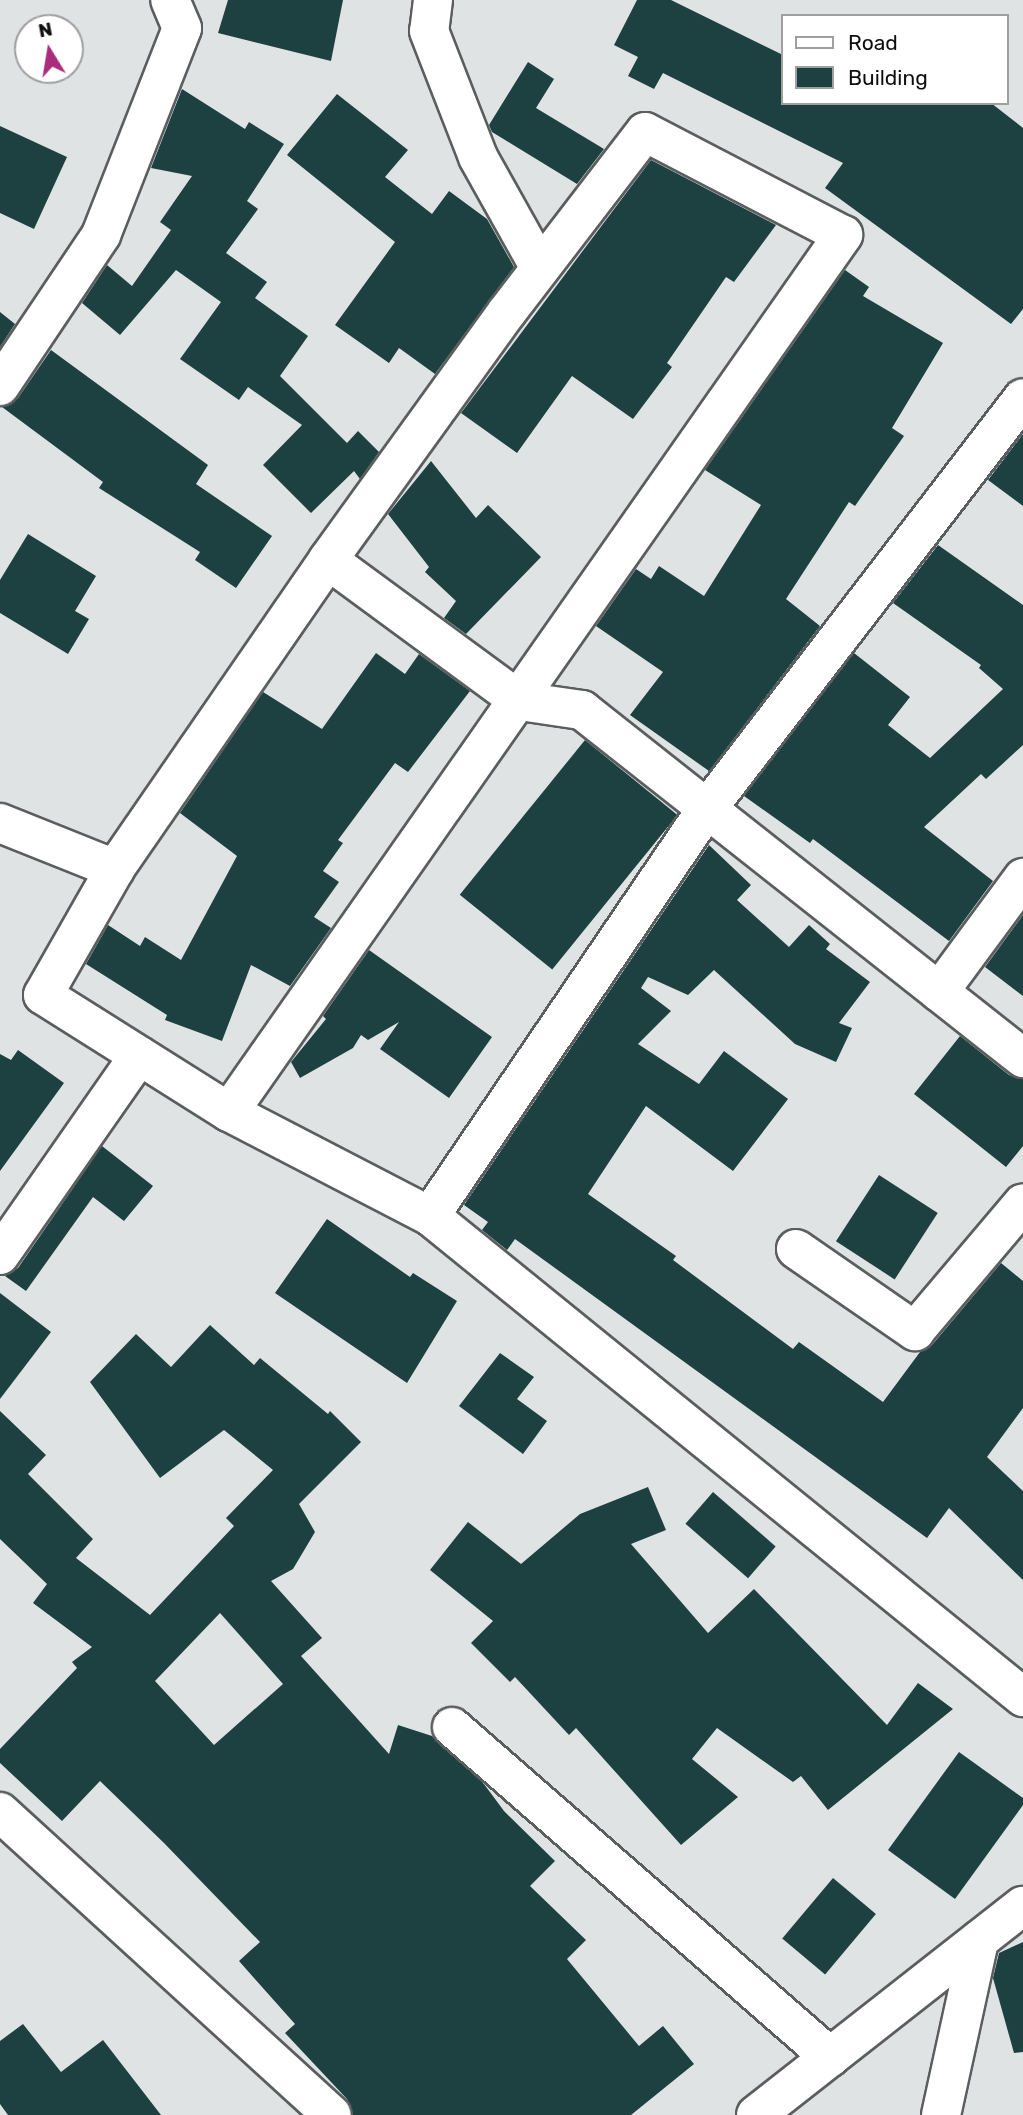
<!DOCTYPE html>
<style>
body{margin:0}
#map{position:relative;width:1023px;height:2115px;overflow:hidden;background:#e0e3e3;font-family:Rubik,sans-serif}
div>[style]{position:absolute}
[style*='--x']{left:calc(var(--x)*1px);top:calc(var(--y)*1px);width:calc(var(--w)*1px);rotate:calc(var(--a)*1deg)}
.building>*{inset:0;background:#1d4041;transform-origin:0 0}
.roads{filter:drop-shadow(2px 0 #5b5e5e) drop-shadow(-2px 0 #5b5e5e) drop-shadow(0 2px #5b5e5e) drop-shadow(0 -2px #5b5e5e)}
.minor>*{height:38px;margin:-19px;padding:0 19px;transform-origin:19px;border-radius:19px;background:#fff}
span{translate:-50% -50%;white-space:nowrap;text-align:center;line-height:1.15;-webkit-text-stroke:7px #fff;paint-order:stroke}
.legend{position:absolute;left:781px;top:14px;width:228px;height:91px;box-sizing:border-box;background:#fff;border:2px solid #9e9f9f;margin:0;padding:9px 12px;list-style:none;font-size:21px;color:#0d0e0e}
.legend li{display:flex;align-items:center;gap:14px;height:35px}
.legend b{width:35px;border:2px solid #9e9f9f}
.north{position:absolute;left:14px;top:14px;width:70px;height:70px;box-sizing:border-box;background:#fff;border:2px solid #9e9f9f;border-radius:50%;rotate:349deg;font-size:19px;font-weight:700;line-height:28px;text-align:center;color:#0d0e0e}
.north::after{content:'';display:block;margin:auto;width:24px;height:32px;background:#aa2c7c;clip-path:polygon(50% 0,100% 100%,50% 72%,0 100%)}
</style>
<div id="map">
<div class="building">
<i style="clip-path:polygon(228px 0,343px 0,331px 61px,218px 33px)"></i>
<i style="clip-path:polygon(637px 0,671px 0,783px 55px,783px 103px,991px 103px,1023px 128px,1023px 309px,1011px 324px,825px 188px,843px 163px,663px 73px,654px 89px,628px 76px,638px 57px,614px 45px)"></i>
<i style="clip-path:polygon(528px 62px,554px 79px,536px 108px,604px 149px,577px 184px,492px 132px,489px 125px)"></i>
<i style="clip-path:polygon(182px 89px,245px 129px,249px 122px,284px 144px,247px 201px,258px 209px,226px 253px,267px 282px,255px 298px,308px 336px,280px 376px,347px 443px,358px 431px,379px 452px,360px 479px,354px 471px,311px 513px,263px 465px,302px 425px,248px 387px,239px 400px,180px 359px,221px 302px,176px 270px,120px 335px,82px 303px,107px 265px,132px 286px,171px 230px,160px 222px,192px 176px,151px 168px)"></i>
<i style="clip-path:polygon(337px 94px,408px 150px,385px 177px,432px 214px,449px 191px,487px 219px,514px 267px,435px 374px,399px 348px,389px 363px,335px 325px,395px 242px,287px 155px)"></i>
<i style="clip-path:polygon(0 126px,67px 157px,34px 229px,0 213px)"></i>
<i style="clip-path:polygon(651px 160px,776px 225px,734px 282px,726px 277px,667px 363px,672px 367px,633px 419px,572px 376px,517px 453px,461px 413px)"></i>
<i style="clip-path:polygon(845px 270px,869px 287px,863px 296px,943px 343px,892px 428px,904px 436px,855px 506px,849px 502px,786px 599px,820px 626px,709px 771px,630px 715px,663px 672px,596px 626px,636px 569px,651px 579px,659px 566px,704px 596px,761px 505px,705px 470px)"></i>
<i style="clip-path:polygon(0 312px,15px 324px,0 347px)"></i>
<i style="clip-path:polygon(51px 350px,208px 465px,196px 484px,272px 536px,236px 588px,195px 560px,200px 552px,99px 488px,103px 482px,2px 407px,18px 398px)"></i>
<i style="clip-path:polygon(1023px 434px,1023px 506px,988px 480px)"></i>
<i style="clip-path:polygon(431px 461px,476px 518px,488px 505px,541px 557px,466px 634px,444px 618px,456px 601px,425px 572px,429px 567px,388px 514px)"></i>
<i style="clip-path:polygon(28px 534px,96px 576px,75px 611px,89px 619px,68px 654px,0 613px,0 580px)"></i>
<i style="clip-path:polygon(938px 545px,1023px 605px,1023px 745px,986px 779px,981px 774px,924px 827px,993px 881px,949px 941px,813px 839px,810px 843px,744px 796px,854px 653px,910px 697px,888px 725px,930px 758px,1003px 689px,979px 668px,981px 665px,893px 603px)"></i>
<i style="clip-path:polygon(376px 653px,405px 674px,419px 654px,470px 691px,408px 772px,395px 763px,338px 840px,343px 843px,323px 871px,339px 882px,314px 917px,331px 928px,290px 986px,251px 965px,222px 1041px,165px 1020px,167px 1015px,86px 964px,108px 925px,140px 946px,145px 937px,181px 960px,237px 856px,180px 813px,263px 692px,322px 729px)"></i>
<i style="left:585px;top:740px;width:119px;height:199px;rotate:39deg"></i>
<i style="clip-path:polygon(709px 845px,751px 885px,737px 900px,789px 947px,809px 925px,830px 944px,826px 949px,870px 982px,839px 1023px,852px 1028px,836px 1062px,795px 1044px,714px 970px,688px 995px,648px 977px,641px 988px,671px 1011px,638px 1044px,699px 1084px,724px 1051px,788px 1099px,733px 1171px,646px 1106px,588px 1194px,676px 1256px,673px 1260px,793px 1349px,799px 1342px,883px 1402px,920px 1352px,932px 1345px,1001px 1263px,1023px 1281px,1023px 1408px,987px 1457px,1023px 1491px,1023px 1580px,949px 1508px,927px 1538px,515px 1239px,507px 1250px,482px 1230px,488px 1222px,464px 1205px)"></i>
<i style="clip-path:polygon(1023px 915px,1023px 996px,985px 967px)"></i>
<i style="clip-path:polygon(369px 950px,492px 1037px,449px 1098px,380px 1049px,399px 1022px,368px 1040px,361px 1035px,353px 1048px,300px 1078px,291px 1062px,326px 1019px,323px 1016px)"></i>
<i style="clip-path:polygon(960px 1036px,1009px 1075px,1023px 1079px,1023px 1146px,1006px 1167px,914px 1094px)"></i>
<i style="clip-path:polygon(18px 1050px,64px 1083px,0 1171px,0 1054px,11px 1060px)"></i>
<i style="clip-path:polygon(102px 1146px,153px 1186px,124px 1221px,93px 1197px,26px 1291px,5px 1276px,18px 1268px)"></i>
<i style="left:879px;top:1175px;width:70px;height:79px;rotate:33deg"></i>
<i style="clip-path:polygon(327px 1219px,410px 1277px,413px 1273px,457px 1301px,407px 1383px,275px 1293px)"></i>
<i style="clip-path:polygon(0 1293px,51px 1332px,0 1399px)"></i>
<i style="clip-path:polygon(evenodd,210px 1325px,254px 1365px,260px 1358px,328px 1414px,330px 1411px,361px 1442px,299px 1504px,315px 1532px,293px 1569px,271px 1581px,322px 1638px,301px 1656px,389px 1754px,398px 1725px,432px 1736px,484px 1784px,504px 1811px,555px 1861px,530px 1886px,586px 1940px,567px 1959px,639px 2046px,663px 2026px,694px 2064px,631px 2115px,353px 2115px,347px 2099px,285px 2033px,295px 2024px,239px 1961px,260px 1942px,164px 1843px,100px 1781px,62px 1821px,0 1763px,0 1749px,77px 1668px,72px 1662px,92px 1647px,33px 1603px,47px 1584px,0 1539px,0 1411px,46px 1455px,28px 1474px,93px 1539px,76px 1558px,150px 1615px,234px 1526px,226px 1518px,273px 1470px,224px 1430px,160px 1478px,90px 1382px,136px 1334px,171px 1367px,210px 1325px,220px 1613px,283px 1684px,214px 1745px,155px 1681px,220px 1613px)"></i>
<i style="clip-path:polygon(500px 1353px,534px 1377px,517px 1399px,547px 1421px,523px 1454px,459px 1406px)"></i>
<i style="clip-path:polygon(648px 1487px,666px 1530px,631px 1544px,708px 1633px,754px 1589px,887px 1725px,918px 1683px,953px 1709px,828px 1810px,801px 1776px,793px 1782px,717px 1728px,692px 1759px,738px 1797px,681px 1845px,576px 1728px,569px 1735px,515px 1677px,510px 1682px,471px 1643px,493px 1621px,430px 1570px,468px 1522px,521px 1564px,580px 1514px)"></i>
<i style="left:713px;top:1492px;width:83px;height:42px;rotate:41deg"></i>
<i style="clip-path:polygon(959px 1752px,1023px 1798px,1023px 1805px,955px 1899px,888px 1850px)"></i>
<i style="left:833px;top:1878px;width:56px;height:79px;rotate:40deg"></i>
<i style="clip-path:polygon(1023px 1942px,1023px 2052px,1014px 2053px,993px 1978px,999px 1953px)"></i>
<i style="clip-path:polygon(23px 2024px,61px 2072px,103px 2040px,161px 2115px,8px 2115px,0 2104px,0 2041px)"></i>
</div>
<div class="roads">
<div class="minor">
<i style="--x:433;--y:0;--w:31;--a:97"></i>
<i style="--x:429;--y:31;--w:135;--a:68.7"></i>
<i style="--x:478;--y:157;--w:127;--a:60.8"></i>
<i style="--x:0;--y:386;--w:182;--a:-56.2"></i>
<i style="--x:101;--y:235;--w:222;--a:-68.6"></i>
<i style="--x:182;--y:28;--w:30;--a:-113"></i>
<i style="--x:328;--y:560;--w:238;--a:36.3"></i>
<i style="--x:520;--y:701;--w:63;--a:8.3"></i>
<i style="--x:582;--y:710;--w:562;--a:38.28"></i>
<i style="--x:0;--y:823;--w:124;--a:21.8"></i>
<i style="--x:939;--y:992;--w:142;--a:-53.6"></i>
<i style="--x:229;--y:1112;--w:1071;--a:-55"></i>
<i style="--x:843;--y:235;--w:223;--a:-152.5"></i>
<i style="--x:645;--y:132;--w:228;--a:127.5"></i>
<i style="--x:506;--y:313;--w:304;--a:125.8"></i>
<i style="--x:328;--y:560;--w:375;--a:124.6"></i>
<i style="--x:115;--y:869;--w:145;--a:119.7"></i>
<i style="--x:43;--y:995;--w:220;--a:32.2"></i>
<i style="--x:229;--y:1112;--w:226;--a:27.4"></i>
<i style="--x:430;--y:1216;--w:764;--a:39.05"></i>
<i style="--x:430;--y:1216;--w:492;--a:-55.8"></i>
<i style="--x:707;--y:809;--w:518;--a:-52.44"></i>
<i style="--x:796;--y:1249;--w:145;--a:34.6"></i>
<i style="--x:915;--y:1331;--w:167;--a:-49.8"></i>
<i style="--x:0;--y:1255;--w:243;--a:-55.1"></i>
<i style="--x:452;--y:1727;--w:502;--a:41.12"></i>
<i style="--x:0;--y:1812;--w:449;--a:42.4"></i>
<i style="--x:756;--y:2115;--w:339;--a:-38.1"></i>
<i style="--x:941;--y:2115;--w:179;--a:-77.7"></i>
</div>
</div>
<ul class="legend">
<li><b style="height:9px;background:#fff"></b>Road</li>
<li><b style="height:19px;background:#1d4041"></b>Building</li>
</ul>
<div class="north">N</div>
</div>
